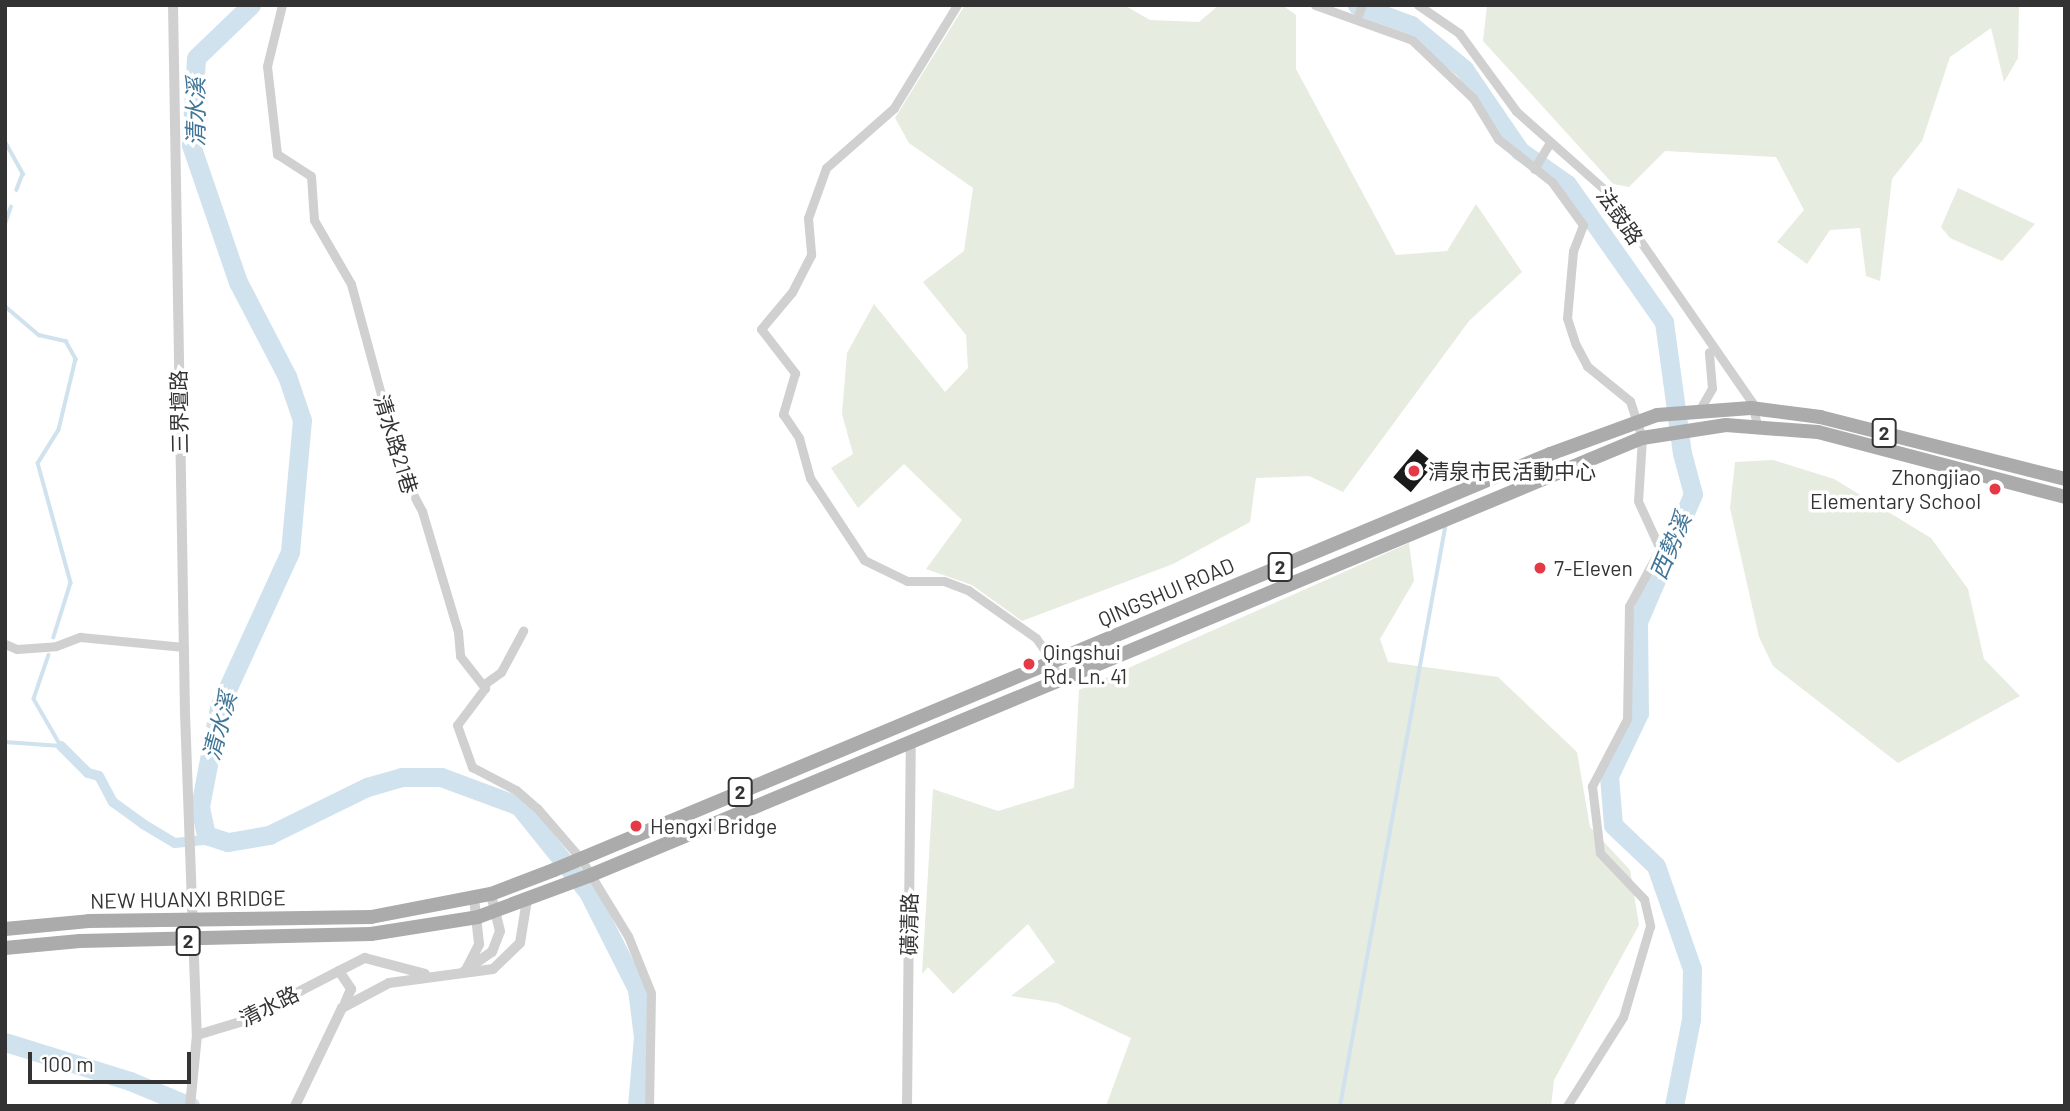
<!DOCTYPE html>
<meta charset="utf-8">
<style>
body{margin:0}
#map{position:relative;width:2070px;height:1111px;overflow:hidden;background:#fff;font-family:Barlow,"Noto Sans TC",sans-serif}
div>[style]{position:absolute}
[style*='--x']{left:calc(var(--x)*1px);top:calc(var(--y)*1px);width:calc(var(--w)*1px);rotate:calc(var(--a)*1deg)}
.green>*{inset:0;background:#e6ecdf}
.stream>*{height:3.5px;margin:-1.75px;padding:0 1.75px;transform-origin:1.75px;border-radius:1.75px;background:#cfe2ee}
.canal>*{height:10px;margin:-5px;padding:0 5px;transform-origin:5px;border-radius:5px;background:#cfe2ee}
.river>*{height:19px;margin:-9.5px;padding:0 9.5px;transform-origin:9.5px;border-radius:9.5px;background:#cfe2ee}
.building>*{inset:0;background:#1a1a1a;transform-origin:0 0}
.minor>*{height:9px;margin:-4.5px;padding:0 4.5px;transform-origin:4.5px;border-radius:4.5px;background:#d0d0d0}
.tertiary>*{height:10px;margin:-5px;padding:0 5px;transform-origin:5px;border-radius:5px;background:#d0d0d0}
.primary>*{height:14px;margin:-7px;padding:0 7px;transform-origin:7px;border-radius:7px;background:#ababab}
.primary-bridge>*{height:14px;margin:-7px;padding:0 7px;transform-origin:7px;border-radius:7px;background:#ababab}
.dots>*{width:19px;height:19px;translate:-50% -50%;box-sizing:border-box;border:4px solid #fff;border-radius:50%}
span{translate:-50% -50%;white-space:nowrap;text-align:center;line-height:1.15;-webkit-text-stroke:7px #fff;paint-order:stroke}
.shield-label span{padding:2px 5px;background:#fff;border:2px solid;border-radius:5px;-webkit-text-stroke-width:0}
.shield-label{font-size:19px;color:#333;font-weight:700}
.street-label{font-size:21px;color:#333}
.poi-label{font-size:21px;color:#333}
.left{translate:0 -50%;text-align:left}
.right{translate:-100% -50%;text-align:right}
.water-label{font-size:23px;color:#3f7597;font-style:italic}
.frame{position:absolute;inset:0;border:7px solid #333;pointer-events:none}
.scale{position:absolute;left:28px;top:1052px;width:163px;height:32px;box-sizing:border-box;border:4px solid #333;border-top:0;padding-left:9px;font-size:21px;line-height:24px;white-space:nowrap;color:#333;-webkit-text-stroke:5px #fff;paint-order:stroke}
</style>
<div id="map">
<div class="green">
<i style="clip-path:polygon(965px 5px,1124px 5px,1150px 20px,1199px 22px,1219px 5px,1282px 5px,1296px 15px,1296px 69px,1396px 255px,1447px 251px,1476px 204px,1522px 272px,1469px 321px,1343px 492px,1309px 476px,1256px 478px,1250px 522px,1173px 564px,1022px 621px,972px 585px,926px 569px,962px 520px,904px 464px,858px 508px,831px 468px,853px 454px,842px 414px,847px 353px,874px 304px,945px 392px,968px 368px,966px 335px,923px 282px,964px 251px,973px 188px,909px 143px,895px 118px)"></i>
<i style="clip-path:polygon(1487px 5px,2019px 5px,2018px 58px,2004px 82px,1991px 28px,1950px 57px,1922px 141px,1892px 179px,1880px 281px,1866px 276px,1860px 228px,1830px 230px,1807px 264px,1777px 242px,1804px 210px,1776px 157px,1665px 151px,1629px 187px,1613px 184px,1483px 41px)"></i>
<i style="clip-path:polygon(1958px 188px,2035px 224px,2002px 261px,1950px 238px,1941px 227px)"></i>
<i style="clip-path:polygon(1773px 460px,1834px 479px,1931px 538px,1968px 589px,1984px 659px,2020px 696px,1898px 763px,1773px 666px,1759px 637px,1730px 508px,1735px 462px)"></i>
<i style="clip-path:polygon(1409px 543px,1414px 581px,1380px 639px,1388px 662px,1498px 677px,1577px 752px,1590px 827px,1630px 870px,1639px 925px,1554px 1080px,1551px 1106px,1106px 1106px,1131px 1038px,1057px 1003px,1011px 996px,1055px 962px,1028px 924px,953px 994px,928px 967px,922px 974px,933px 789px,998px 811px,1074px 788px,1079px 690px)"></i>
</div>
<div class="stream">
<i style="--x:5;--y:141;--w:38;--a:61"></i>
<i style="--x:23;--y:174;--w:17;--a:111"></i>
<i style="--x:5;--y:224;--w:18;--a:-71"></i>
<i style="--x:5;--y:306;--w:45;--a:40.5"></i>
<i style="--x:39;--y:335;--w:28;--a:13"></i>
<i style="--x:66;--y:341;--w:21;--a:61"></i>
<i style="--x:76;--y:359;--w:73;--a:103.5"></i>
<i style="--x:59;--y:430;--w:39;--a:122"></i>
<i style="--x:38;--y:463;--w:124;--a:74.6"></i>
<i style="--x:71;--y:583;--w:57;--a:107.5"></i>
<i style="--x:49;--y:655;--w:46;--a:108.8"></i>
<i style="--x:34;--y:699;--w:54;--a:60.1"></i>
<i style="--x:5;--y:742;--w:56;--a:4.1"></i>
<i style="--x:1340;--y:1106;--w:593;--a:-79.7"></i>
</div>
<div class="canal">
<i style="--x:61;--y:746;--w:38;--a:45"></i>
<i style="--x:88;--y:773;--w:11;--a:15"></i>
<i style="--x:99;--y:776;--w:30;--a:62"></i>
<i style="--x:113;--y:802;--w:37;--a:36"></i>
<i style="--x:143;--y:824;--w:37;--a:31"></i>
<i style="--x:175;--y:843;--w:38;--a:-6"></i>
</div>
<div class="river">
<i style="--x:251;--y:5;--w:76;--a:136.1"></i>
<i style="--x:196;--y:58;--w:87;--a:93.3"></i>
<i style="--x:191;--y:145;--w:145;--a:71.1"></i>
<i style="--x:238;--y:282;--w:106;--a:62.5"></i>
<i style="--x:287;--y:376;--w:46;--a:71.2"></i>
<i style="--x:302;--y:420;--w:133;--a:95.2"></i>
<i style="--x:290;--y:552;--w:170;--a:114.6"></i>
<i style="--x:219;--y:707;--w:102;--a:100.8"></i>
<i style="--x:200;--y:807;--w:29;--a:78"></i>
<i style="--x:206;--y:835;--w:23;--a:18"></i>
<i style="--x:228;--y:842;--w:42;--a:-9.7"></i>
<i style="--x:269;--y:835;--w:109;--a:-26.1"></i>
<i style="--x:367;--y:787;--w:35;--a:-16"></i>
<i style="--x:401;--y:777;--w:40;--a:0"></i>
<i style="--x:441;--y:777;--w:83;--a:20.4"></i>
<i style="--x:519;--y:806;--w:110;--a:51.3"></i>
<i style="--x:588;--y:892;--w:109;--a:63.2"></i>
<i style="--x:637;--y:989;--w:48;--a:82.9"></i>
<i style="--x:643;--y:1037;--w:69;--a:95"></i>
<i style="--x:1357;--y:5;--w:58;--a:20.3"></i>
<i style="--x:1411;--y:25;--w:69;--a:39.7"></i>
<i style="--x:1464;--y:69;--w:99;--a:55.7"></i>
<i style="--x:1520;--y:151;--w:57;--a:35.1"></i>
<i style="--x:1567;--y:184;--w:169;--a:54.9"></i>
<i style="--x:1664;--y:322;--w:132;--a:82.2"></i>
<i style="--x:1682;--y:453;--w:42;--a:75"></i>
<i style="--x:1693;--y:494;--w:139;--a:113.3"></i>
<i style="--x:1638;--y:622;--w:91;--a:89.4"></i>
<i style="--x:1639;--y:713;--w:70;--a:115.5"></i>
<i style="--x:1609;--y:776;--w:49;--a:85.3"></i>
<i style="--x:1613;--y:825;--w:59;--a:43.6"></i>
<i style="--x:1656;--y:866;--w:109;--a:70.7"></i>
<i style="--x:1692;--y:969;--w:50;--a:91.1"></i>
<i style="--x:1691;--y:1019;--w:89;--a:101.1"></i>
<i style="--x:5;--y:1042;--w:131;--a:17.3"></i>
<i style="--x:130;--y:1081;--w:65;--a:22.6"></i>
</div>
<div class="building">
<i style="left:1417px;top:449px;width:23px;height:37px;rotate:40deg"></i>
</div>
<div class="minor">
<i style="--x:282;--y:5;--w:63;--a:103.8"></i>
<i style="--x:267;--y:66;--w:89;--a:83.5"></i>
<i style="--x:277;--y:154;--w:40;--a:32.9"></i>
<i style="--x:311;--y:176;--w:44;--a:86.1"></i>
<i style="--x:314;--y:220;--w:74;--a:60"></i>
<i style="--x:351;--y:284;--w:198;--a:74.8"></i>
<i style="--x:403;--y:475;--w:41;--a:62.2"></i>
<i style="--x:422;--y:511;--w:126;--a:73.4"></i>
<i style="--x:458;--y:632;--w:24;--a:85"></i>
<i style="--x:460;--y:656;--w:41;--a:52"></i>
<i style="--x:485;--y:688;--w:46;--a:127.1"></i>
<i style="--x:457;--y:725;--w:45;--a:70.3"></i>
<i style="--x:472;--y:767;--w:50;--a:27.6"></i>
<i style="--x:516;--y:790;--w:28;--a:41"></i>
<i style="--x:537;--y:808;--w:67;--a:49.2"></i>
<i style="--x:581;--y:859;--w:90;--a:58.6"></i>
<i style="--x:628;--y:936;--w:61;--a:68"></i>
<i style="--x:651;--y:993;--w:113;--a:91"></i>
<i style="--x:957;--y:5;--w:121;--a:121.5"></i>
<i style="--x:894;--y:108;--w:91;--a:138.6"></i>
<i style="--x:826;--y:168;--w:53;--a:109.8"></i>
<i style="--x:808;--y:218;--w:37;--a:85"></i>
<i style="--x:811;--y:255;--w:42;--a:117.2"></i>
<i style="--x:792;--y:292;--w:48;--a:130"></i>
<i style="--x:761;--y:329;--w:56;--a:52.3"></i>
<i style="--x:795;--y:373;--w:43;--a:106.3"></i>
<i style="--x:783;--y:414;--w:29;--a:56"></i>
<i style="--x:799;--y:438;--w:41;--a:74.6"></i>
<i style="--x:810;--y:478;--w:98;--a:56.6"></i>
<i style="--x:864;--y:560;--w:48;--a:26"></i>
<i style="--x:907;--y:581;--w:37;--a:0"></i>
<i style="--x:944;--y:581;--w:26;--a:21"></i>
<i style="--x:968;--y:590;--w:83;--a:35.2"></i>
<i style="--x:1036;--y:638;--w:29;--a:55"></i>
<i style="--x:1053;--y:662;--w:18;--a:77"></i>
<i style="--x:1315;--y:5;--w:103;--a:19.8"></i>
<i style="--x:1412;--y:40;--w:84;--a:43.6"></i>
<i style="--x:1473;--y:98;--w:48;--a:58.6"></i>
<i style="--x:1498;--y:139;--w:69;--a:38.5"></i>
<i style="--x:1552;--y:182;--w:53;--a:54.2"></i>
<i style="--x:1583;--y:225;--w:28;--a:111"></i>
<i style="--x:1573;--y:251;--w:67;--a:95.1"></i>
<i style="--x:1567;--y:318;--w:28;--a:72"></i>
<i style="--x:1576;--y:345;--w:24;--a:62"></i>
<i style="--x:1587;--y:366;--w:55;--a:39.1"></i>
<i style="--x:1630;--y:401;--w:39;--a:72"></i>
<i style="--x:1642;--y:438;--w:63;--a:93.6"></i>
<i style="--x:1638;--y:501;--w:53;--a:65.4"></i>
<i style="--x:1660;--y:549;--w:65;--a:118.5"></i>
<i style="--x:1629;--y:606;--w:113;--a:91"></i>
<i style="--x:1627;--y:719;--w:76;--a:117.6"></i>
<i style="--x:1592;--y:786;--w:67;--a:83.2"></i>
<i style="--x:1600;--y:853;--w:64;--a:46.3"></i>
<i style="--x:1644;--y:899;--w:28;--a:77"></i>
<i style="--x:1650;--y:926;--w:95;--a:106.5"></i>
<i style="--x:1623;--y:1017;--w:105;--a:122.2"></i>
<i style="--x:1418;--y:5;--w:50;--a:34.3"></i>
<i style="--x:1459;--y:33;--w:97;--a:53.8"></i>
<i style="--x:1516;--y:111;--w:119;--a:41.6"></i>
<i style="--x:1605;--y:190;--w:258;--a:55.3"></i>
<i style="--x:1752;--y:402;--w:24;--a:78"></i>
<i style="--x:1357;--y:18;--w:14;--a:-69"></i>
<i style="--x:1534;--y:169;--w:29;--a:-59"></i>
<i style="--x:1700;--y:409;--w:24;--a:-60"></i>
<i style="--x:1712;--y:388;--w:36;--a:-95"></i>
<i style="--x:5;--y:644;--w:13;--a:23"></i>
<i style="--x:17;--y:649;--w:39;--a:-4"></i>
<i style="--x:56;--y:646;--w:26;--a:-21"></i>
<i style="--x:80;--y:637;--w:104;--a:5.5"></i>
<i style="--x:483;--y:685;--w:22;--a:-36"></i>
<i style="--x:501;--y:672;--w:47;--a:-61.8"></i>
</div>
<div class="tertiary">
<i style="--x:173;--y:5;--w:708;--a:89.03"></i>
<i style="--x:185;--y:713;--w:322;--a:87.9"></i>
<i style="--x:197;--y:1035;--w:71;--a:95.6"></i>
<i style="--x:467;--y:968;--w:27;--a:-63"></i>
<i style="--x:479;--y:944;--w:46;--a:-96.2"></i>
<i style="--x:339;--y:971;--w:29;--a:-27"></i>
<i style="--x:365;--y:958;--w:62;--a:14.9"></i>
<i style="--x:463;--y:972;--w:35;--a:-35"></i>
<i style="--x:492;--y:952;--w:22;--a:-69"></i>
<i style="--x:500;--y:931;--w:38;--a:-104"></i>
<i style="--x:197;--y:1035;--w:45;--a:-16.8"></i>
<i style="--x:240;--y:1022;--w:111;--a:-27.3"></i>
<i style="--x:339;--y:971;--w:22;--a:56"></i>
<i style="--x:351;--y:989;--w:15;--a:113"></i>
<i style="--x:295;--y:1106;--w:109;--a:-64.4"></i>
<i style="--x:342;--y:1008;--w:53;--a:-28"></i>
<i style="--x:389;--y:983;--w:105;--a:-7.7"></i>
<i style="--x:493;--y:969;--w:37;--a:-44"></i>
<i style="--x:520;--y:943;--w:44;--a:-80.8"></i>
<i style="--x:907;--y:1106;--w:363;--a:-89.4"></i>
</div>
<div class="primary">
<i style="--x:371;--y:917;--w:122;--a:-10.9"></i>
<i style="--x:491;--y:894;--w:67;--a:-20.9"></i>
<i style="--x:554;--y:870;--w:1079;--a:-22.67"></i>
<i style="--x:1550;--y:454;--w:114;--a:-20"></i>
<i style="--x:1657;--y:415;--w:94;--a:-4.3"></i>
<i style="--x:1751;--y:408;--w:70;--a:7.4"></i>
<i style="--x:1820;--y:417;--w:253;--a:14.2"></i>
<i style="--x:371;--y:934;--w:108;--a:-9"></i>
<i style="--x:478;--y:917;--w:121;--a:-20.4"></i>
<i style="--x:591;--y:875;--w:1138;--a:-22.58"></i>
<i style="--x:1642;--y:438;--w:85;--a:-8.8"></i>
<i style="--x:1726;--y:425;--w:92;--a:4.4"></i>
<i style="--x:1818;--y:432;--w:255;--a:14.7"></i>
</div>
<div class="primary-bridge">
<i style="--x:5;--y:929;--w:84;--a:-5.4"></i>
<i style="--x:89;--y:921;--w:282;--a:-0.8"></i>
<i style="--x:5;--y:948;--w:75;--a:-5.3"></i>
<i style="--x:80;--y:941;--w:291;--a:-1.4"></i>
</div>
<div class="dots">
<i style="left:1414px;top:471px;background:#e63946"></i>
<i style="left:1995px;top:489px;background:#e63946"></i>
<i style="left:1540px;top:568px;background:#e63946"></i>
<i style="left:1029px;top:664px;background:#e63946"></i>
<i style="left:636px;top:826px;background:#e63946"></i>
</div>
<div class="shield-label">
<span style="left:1884px;top:433px">2</span>
<span style="left:1280px;top:567px">2</span>
<span style="left:740px;top:792px">2</span>
<span style="left:188px;top:941px">2</span>
</div>
<div class="street-label">
<span style="left:1620px;top:216px;rotate:55deg">法鼓路</span>
<span style="left:179px;top:412px;rotate:-91deg">三界壇路</span>
<span style="left:396px;top:444px;rotate:73deg">清水路21巷</span>
<span style="left:1166px;top:592px;rotate:-23deg">QINGSHUI ROAD</span>
<span style="left:188px;top:899px;rotate:-1deg">NEW HUANXI BRIDGE</span>
<span style="left:909px;top:924px;rotate:-89deg">磺清路</span>
<span style="left:269px;top:1006px;rotate:-27deg">清水路</span>
</div>
<div class="poi-label">
<span class="left" style="left:1428px;top:471px">清泉市民活動中心</span>
<span class="right" style="left:1981px;top:489px">Zhongjiao<br>Elementary School</span>
<span class="left" style="left:1554px;top:568px">7-Eleven</span>
<span class="left" style="left:1043px;top:664px">Qingshui<br>Rd. Ln. 41</span>
<span class="left" style="left:650px;top:826px">Hengxi Bridge</span>
</div>
<div class="water-label">
<span style="left:195px;top:112px;rotate:-90deg">清水溪</span>
<span style="left:1670px;top:546px;rotate:-67deg">西勢溪</span>
<span style="left:219px;top:726px;rotate:-75deg">清水溪</span>
</div>
<div class="frame"></div>
<div class="scale">100 m</div>
</div>
